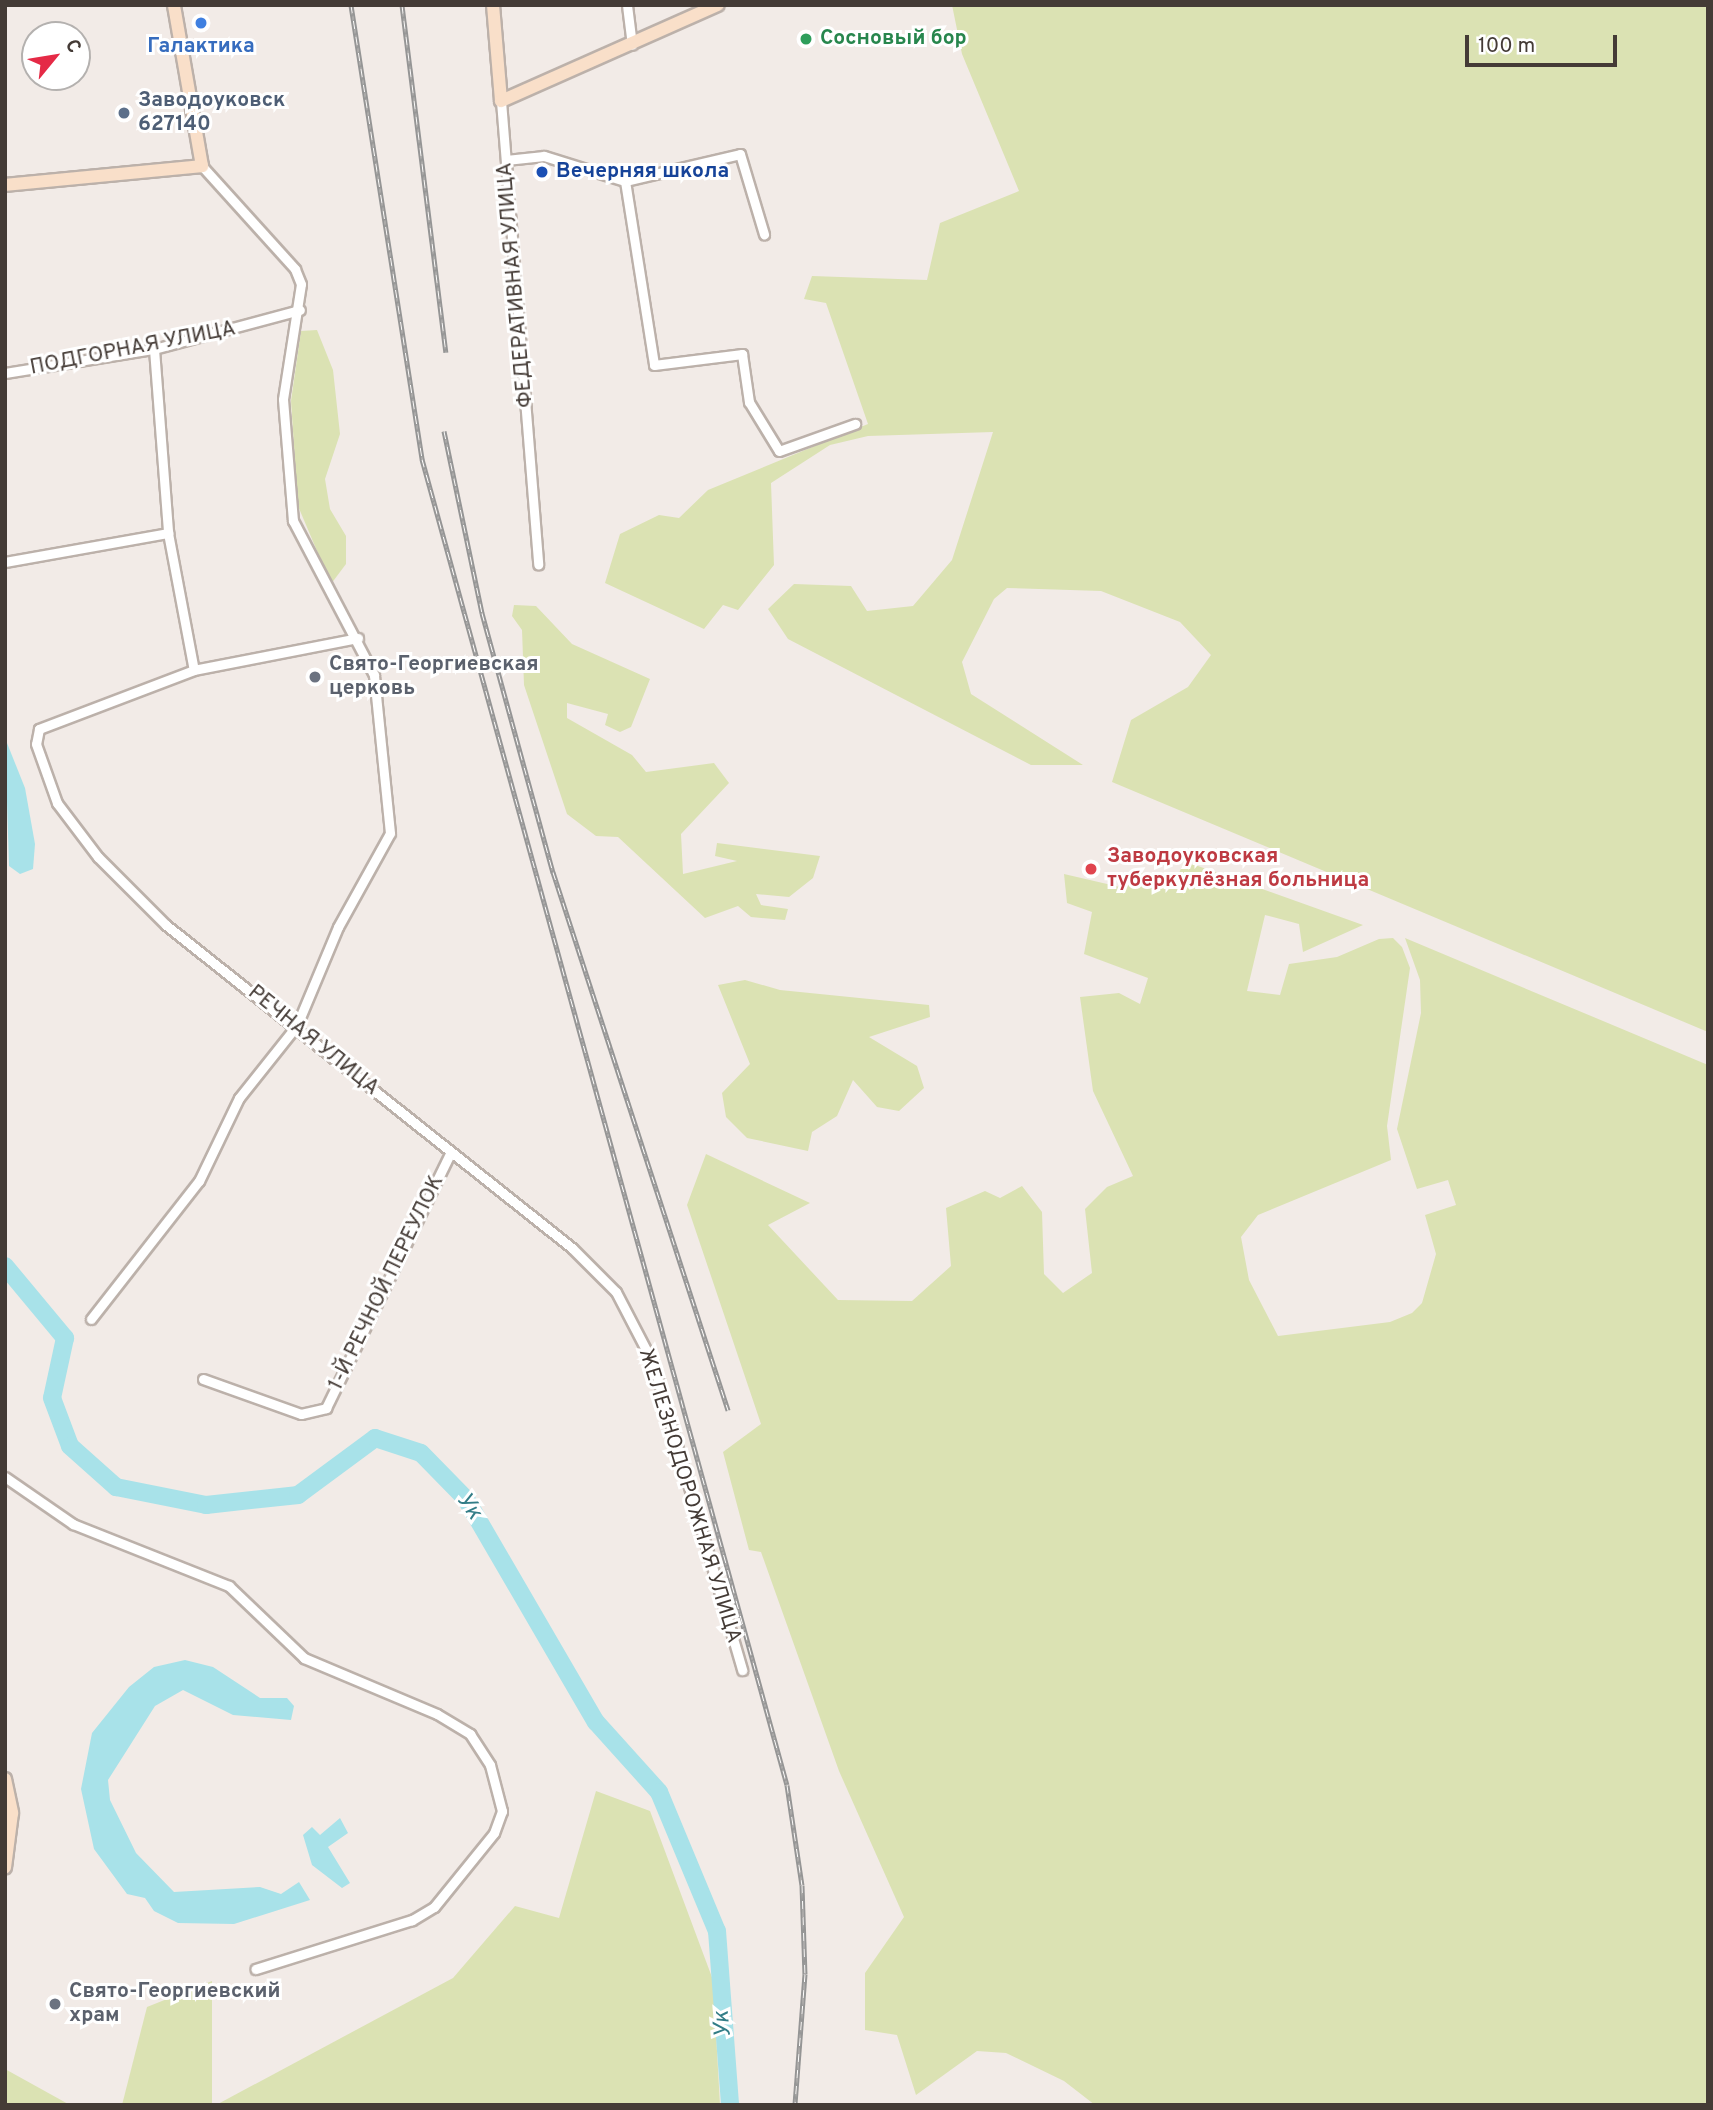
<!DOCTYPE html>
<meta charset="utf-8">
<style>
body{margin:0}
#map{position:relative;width:1713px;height:2110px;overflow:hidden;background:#f2ebe7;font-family:Overpass,sans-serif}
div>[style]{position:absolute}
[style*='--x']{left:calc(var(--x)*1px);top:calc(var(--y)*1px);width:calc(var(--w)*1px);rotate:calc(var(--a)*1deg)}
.green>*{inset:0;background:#dbe2b3}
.water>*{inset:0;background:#a8e2e9}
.river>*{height:18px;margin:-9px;padding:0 9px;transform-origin:9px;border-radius:9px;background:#a8e2e9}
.roads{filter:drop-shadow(2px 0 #bcb1aa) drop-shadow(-2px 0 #bcb1aa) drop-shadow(0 2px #bcb1aa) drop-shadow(0 -2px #bcb1aa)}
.street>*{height:9px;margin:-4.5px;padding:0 4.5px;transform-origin:4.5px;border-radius:4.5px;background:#fff}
.secondary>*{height:12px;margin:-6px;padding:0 6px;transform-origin:6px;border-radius:6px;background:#f9dfc9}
.rail>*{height:5px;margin-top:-2.5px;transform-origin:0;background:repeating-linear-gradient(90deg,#fff 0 8px,#959595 0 16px);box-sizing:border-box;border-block:2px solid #959595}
.dots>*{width:19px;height:19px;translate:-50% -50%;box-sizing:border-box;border:4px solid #fff;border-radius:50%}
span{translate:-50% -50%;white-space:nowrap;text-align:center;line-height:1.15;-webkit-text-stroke:6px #fff;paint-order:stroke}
.leisure-label{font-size:21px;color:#27864d;font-weight:700}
.left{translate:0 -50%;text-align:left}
.shop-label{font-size:21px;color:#366cbe;font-weight:700}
.service-label{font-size:21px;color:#4e5e75;font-weight:700}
.transit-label{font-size:21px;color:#164399;font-weight:700}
.street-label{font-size:21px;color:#443b36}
.worship-label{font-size:21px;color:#5b616d;font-weight:700}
.health-label{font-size:21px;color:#be3a42;font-weight:700}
.water-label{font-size:23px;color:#327d87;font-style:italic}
.frame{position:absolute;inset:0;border:7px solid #443b36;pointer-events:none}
.north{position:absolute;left:21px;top:21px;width:70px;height:70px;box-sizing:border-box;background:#fff;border:2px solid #b4b1af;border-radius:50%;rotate:60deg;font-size:19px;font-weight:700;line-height:28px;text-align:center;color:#443b36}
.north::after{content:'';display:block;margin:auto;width:24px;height:32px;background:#e52a46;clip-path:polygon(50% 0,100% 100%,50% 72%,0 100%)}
.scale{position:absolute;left:1465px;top:35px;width:152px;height:32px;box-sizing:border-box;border:4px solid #443b36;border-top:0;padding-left:9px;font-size:21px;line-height:24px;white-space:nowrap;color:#443b36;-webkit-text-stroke:5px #fff;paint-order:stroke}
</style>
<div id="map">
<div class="green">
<i style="clip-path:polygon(952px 5px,1708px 5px,1708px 1032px,1112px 782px,1131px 720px,1188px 687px,1211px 655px,1180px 622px,1101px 591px,1007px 588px,994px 599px,962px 662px,971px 694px,1083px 765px,1031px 765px,788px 639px,768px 609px,794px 584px,851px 586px,867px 611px,913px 606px,952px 560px,993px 432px,868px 436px,830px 445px,771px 483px,774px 565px,738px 610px,723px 605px,704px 629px,605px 583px,620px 534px,659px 515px,679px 518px,708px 490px,868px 424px,826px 303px,804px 299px,812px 276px,927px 280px,940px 223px,1019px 191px,962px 54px)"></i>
<i style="clip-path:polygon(317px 330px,333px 370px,340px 434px,325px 479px,330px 509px,346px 536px,346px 564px,331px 584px,298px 506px,291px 401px,301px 331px)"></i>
<i style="clip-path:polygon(514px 605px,536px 606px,572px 644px,650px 679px,631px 727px,620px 732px,605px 725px,608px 714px,567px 703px,567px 718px,632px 755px,646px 772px,714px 763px,729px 783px,681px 834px,683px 874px,737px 861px,715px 856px,717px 843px,820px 856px,813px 878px,789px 897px,756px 894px,761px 905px,788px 909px,785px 920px,751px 917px,738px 906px,705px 918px,618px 837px,596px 836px,567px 814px,524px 685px,522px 630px,512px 616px)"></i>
<i style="clip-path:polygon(1184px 861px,1363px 925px,1303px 952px,1299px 924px,1265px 915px,1247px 991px,1280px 995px,1289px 964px,1337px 957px,1379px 939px,1393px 938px,1402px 947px,1410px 968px,1387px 1126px,1391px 1160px,1258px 1215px,1241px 1237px,1249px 1280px,1278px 1336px,1390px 1322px,1412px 1313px,1422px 1303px,1436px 1254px,1425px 1215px,1456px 1205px,1448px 1180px,1417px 1189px,1397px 1129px,1421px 1013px,1420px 980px,1405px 938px,1708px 1065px,1708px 2105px,1095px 2105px,1064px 2081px,1006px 2053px,977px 2051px,916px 2095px,897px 2035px,865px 2030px,865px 1973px,904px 1917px,839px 1771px,761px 1552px,749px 1550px,723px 1452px,761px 1424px,687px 1205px,706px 1154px,810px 1203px,768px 1225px,838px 1300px,912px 1301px,951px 1266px,946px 1208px,985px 1191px,1000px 1198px,1022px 1186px,1042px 1212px,1044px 1274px,1063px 1293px,1092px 1273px,1085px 1209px,1107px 1187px,1133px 1176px,1093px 1091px,1080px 997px,1119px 993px,1140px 1004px,1148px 978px,1084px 954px,1092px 912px,1067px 903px,1064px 874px,1120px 887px,1135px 871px,1175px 883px)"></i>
<i style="clip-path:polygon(745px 980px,780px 990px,929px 1005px,930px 1017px,869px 1037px,917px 1066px,924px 1088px,899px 1111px,877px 1107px,853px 1080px,837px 1116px,812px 1132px,808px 1151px,747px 1138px,726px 1117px,722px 1093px,750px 1064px,718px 985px)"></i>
<i style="clip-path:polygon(596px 1791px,650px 1811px,713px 1980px,720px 2105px,216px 2105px,453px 1978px,515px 1906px,559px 1918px)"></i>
<i style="clip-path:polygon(212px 1981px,212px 2105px,122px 2105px,147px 2007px)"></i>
<i style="clip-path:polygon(5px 2069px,70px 2105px,5px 2105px)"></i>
</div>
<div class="water">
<i style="clip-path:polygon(5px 738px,25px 788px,35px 844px,33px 869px,20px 874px,9px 866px)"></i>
<i style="clip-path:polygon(185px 1660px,213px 1667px,260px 1698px,287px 1698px,294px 1706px,291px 1720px,233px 1715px,183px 1690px,155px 1706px,108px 1780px,110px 1800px,136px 1853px,174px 1892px,260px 1887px,281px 1894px,299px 1882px,310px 1900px,234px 1924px,178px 1923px,154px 1911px,145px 1898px,127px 1894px,94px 1849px,81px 1789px,92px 1733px,129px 1687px,154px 1667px)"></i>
<i style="clip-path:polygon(340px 1818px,348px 1833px,328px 1847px,350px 1883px,342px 1888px,312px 1865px,303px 1835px,312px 1827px,320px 1835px)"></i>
</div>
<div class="river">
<i style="--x:5;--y:1266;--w:94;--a:50.2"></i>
<i style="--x:65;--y:1338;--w:61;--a:102.2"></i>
<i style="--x:52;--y:1398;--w:51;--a:69.4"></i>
<i style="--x:70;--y:1446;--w:62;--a:41.7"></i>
<i style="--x:116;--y:1487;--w:92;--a:11.3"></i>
<i style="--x:206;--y:1505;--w:93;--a:-6.2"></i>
<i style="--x:298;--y:1495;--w:96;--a:-36.5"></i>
<i style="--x:375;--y:1438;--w:48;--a:18.1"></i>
<i style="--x:421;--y:1453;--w:64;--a:45.6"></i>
<i style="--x:466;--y:1499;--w:258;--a:59.8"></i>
<i style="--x:596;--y:1722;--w:94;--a:48"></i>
<i style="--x:659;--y:1792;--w:151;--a:67.4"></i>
<i style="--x:717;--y:1931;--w:174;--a:85.7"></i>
</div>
<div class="roads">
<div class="street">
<i style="--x:627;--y:5;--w:40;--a:82.9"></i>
<i style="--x:501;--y:101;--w:465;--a:85.4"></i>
<i style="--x:506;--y:160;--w:38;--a:-6"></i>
<i style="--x:544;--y:156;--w:85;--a:17.2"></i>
<i style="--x:625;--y:181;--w:186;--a:81"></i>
<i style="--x:654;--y:365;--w:89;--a:-7.1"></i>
<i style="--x:742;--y:354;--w:49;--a:81.7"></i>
<i style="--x:749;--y:402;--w:57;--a:58.5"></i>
<i style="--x:779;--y:451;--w:81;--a:-19.6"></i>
<i style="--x:625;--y:181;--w:118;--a:-13.2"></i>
<i style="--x:740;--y:154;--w:84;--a:73.3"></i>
<i style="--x:154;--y:349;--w:185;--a:85.6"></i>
<i style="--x:168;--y:533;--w:139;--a:79.3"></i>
<i style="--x:5;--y:373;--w:151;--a:-9.2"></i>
<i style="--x:154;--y:349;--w:151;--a:-15"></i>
<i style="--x:5;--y:562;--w:166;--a:-10.1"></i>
<i style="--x:358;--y:638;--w:167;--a:169"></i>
<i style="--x:194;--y:670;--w:166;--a:159.2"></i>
<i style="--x:39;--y:729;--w:15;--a:101"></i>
<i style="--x:36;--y:744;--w:63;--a:70.4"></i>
<i style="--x:57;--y:803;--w:68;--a:52.8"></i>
<i style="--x:98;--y:857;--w:96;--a:45"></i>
<i style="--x:166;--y:925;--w:519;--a:38.5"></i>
<i style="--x:572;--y:1248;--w:62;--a:45"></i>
<i style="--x:616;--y:1292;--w:80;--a:62.5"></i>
<i style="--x:653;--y:1363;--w:320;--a:73.8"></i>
<i style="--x:91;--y:1319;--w:175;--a:-52"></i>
<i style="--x:199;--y:1181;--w:92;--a:-64.3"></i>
<i style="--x:239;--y:1098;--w:93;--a:-51.5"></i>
<i style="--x:297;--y:1025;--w:106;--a:-67.3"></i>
<i style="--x:338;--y:927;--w:107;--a:-61"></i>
<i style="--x:390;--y:833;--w:159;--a:-95.8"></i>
<i style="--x:374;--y:675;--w:174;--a:-117.7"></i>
<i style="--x:293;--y:521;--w:122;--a:-94.7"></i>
<i style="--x:283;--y:399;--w:116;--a:-81.1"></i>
<i style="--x:301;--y:284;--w:16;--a:-112"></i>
<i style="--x:295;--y:269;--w:139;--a:-132.1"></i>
<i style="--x:203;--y:1379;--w:104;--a:19.7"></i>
<i style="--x:301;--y:1414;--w:26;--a:-13"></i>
<i style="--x:326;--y:1408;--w:283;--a:-64"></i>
<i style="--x:5;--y:1477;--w:83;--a:34.7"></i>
<i style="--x:73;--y:1524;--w:168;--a:21.7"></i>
<i style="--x:229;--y:1586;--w:104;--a:43.8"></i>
<i style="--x:304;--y:1658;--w:144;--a:22.8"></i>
<i style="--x:437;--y:1714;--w:39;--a:31"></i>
<i style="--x:470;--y:1734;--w:37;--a:57"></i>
<i style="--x:490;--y:1765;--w:48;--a:75.4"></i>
<i style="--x:502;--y:1811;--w:23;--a:110"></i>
<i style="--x:494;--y:1833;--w:95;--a:129"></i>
<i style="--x:434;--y:1907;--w:26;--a:149"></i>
<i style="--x:412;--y:1920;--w:164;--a:162.6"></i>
</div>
<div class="secondary">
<i style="--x:493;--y:5;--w:96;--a:85.2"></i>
<i style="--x:501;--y:101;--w:237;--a:-23.9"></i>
<i style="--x:5;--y:185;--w:198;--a:-5.5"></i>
<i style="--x:202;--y:166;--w:163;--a:-99.9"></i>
<i style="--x:5;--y:1779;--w:35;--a:78"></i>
<i style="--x:12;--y:1813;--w:55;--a:97.3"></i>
</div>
</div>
<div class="rail">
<i style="--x:351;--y:5;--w:460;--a:81.1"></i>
<i style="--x:422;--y:459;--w:1375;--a:74.61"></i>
<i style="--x:787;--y:1785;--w:101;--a:81.5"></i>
<i style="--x:802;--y:1885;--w:89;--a:88.1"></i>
<i style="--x:805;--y:1974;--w:131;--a:94.4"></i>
<i style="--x:402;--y:5;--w:350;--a:82.8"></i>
<i style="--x:444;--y:431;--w:186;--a:78.2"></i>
<i style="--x:482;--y:613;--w:269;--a:74.7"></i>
<i style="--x:553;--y:872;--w:566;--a:71.98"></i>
</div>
<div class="dots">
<i style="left:201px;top:23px;background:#3f7fe0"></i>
<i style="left:806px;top:39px;background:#2e9e5b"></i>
<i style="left:124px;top:113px;background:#5c6f8a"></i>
<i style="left:542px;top:172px;background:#1a4fb4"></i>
<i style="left:315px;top:677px;background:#6b7280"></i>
<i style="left:1091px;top:869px;background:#e0444e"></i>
<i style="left:55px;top:2004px;background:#6b7280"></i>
</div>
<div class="leisure-label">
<span class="left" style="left:820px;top:39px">Сосновый бор</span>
</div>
<div class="shop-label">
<span style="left:201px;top:47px">Галактика</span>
</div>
<div class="service-label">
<span class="left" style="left:138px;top:113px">Заводоуковск<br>627140</span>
</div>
<div class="transit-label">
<span class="left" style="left:556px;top:172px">Вечерняя школа</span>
</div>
<div class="street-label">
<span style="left:516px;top:285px;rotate:-95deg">ФЕДЕРАТИВНАЯ УЛИЦА</span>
<span style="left:133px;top:349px;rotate:-11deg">ПОДГОРНАЯ УЛИЦА</span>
<span style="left:313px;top:1041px;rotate:39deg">РЕЧНАЯ УЛИЦА</span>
<span style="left:387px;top:1283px;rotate:-64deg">1-Й РЕЧНОЙ ПЕРЕУЛОК</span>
<span style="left:689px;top:1496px;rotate:73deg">ЖЕЛЕЗНОДОРОЖНАЯ УЛИЦА</span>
</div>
<div class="worship-label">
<span class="left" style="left:329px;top:677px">Свято-Георгиевская<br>церковь</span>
<span class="left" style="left:69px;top:2004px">Свято-Георгиевский<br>храм</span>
</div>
<div class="health-label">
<span class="left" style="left:1107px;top:869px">Заводоуковская<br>туберкулёзная больница</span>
</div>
<div class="water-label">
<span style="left:468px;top:1507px;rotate:55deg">Ук</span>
<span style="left:724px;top:2024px;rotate:-95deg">Ук</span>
</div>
<div class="frame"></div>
<div class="north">С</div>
<div class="scale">100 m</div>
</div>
